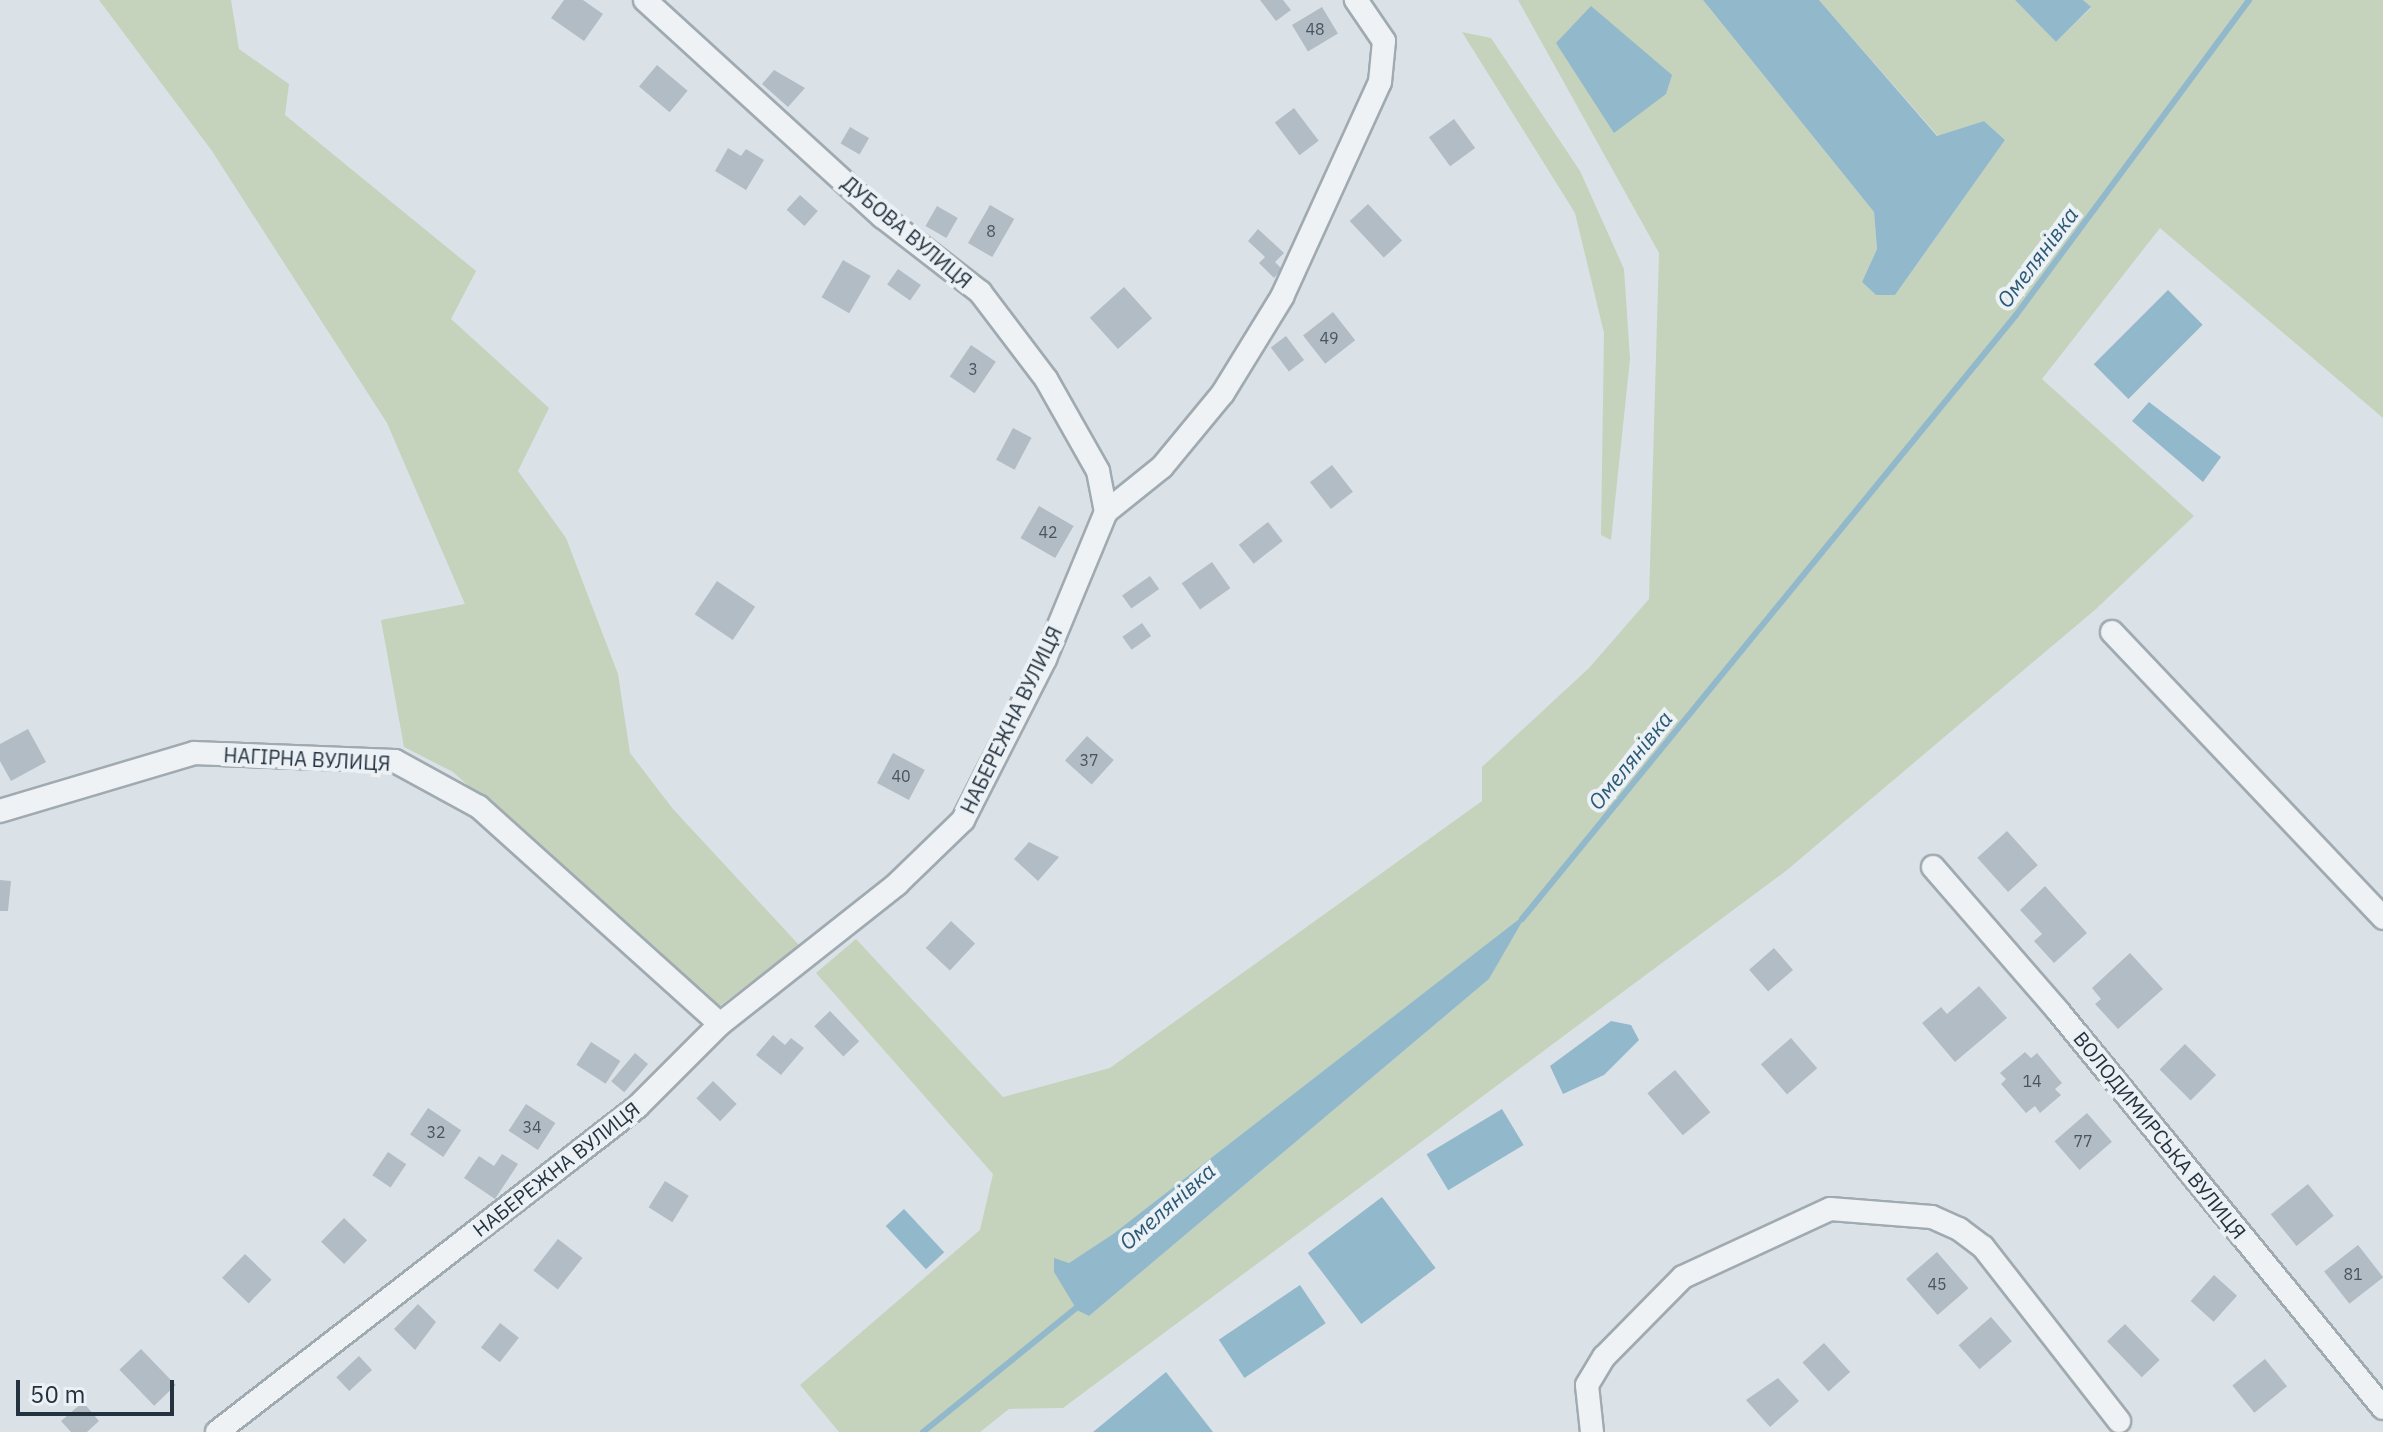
<!DOCTYPE html>
<meta charset="utf-8">
<style>
body{margin:0}
#map{position:relative;width:2383px;height:1432px;overflow:hidden;background:#dbe2e7;font-family:"IBM Plex Sans",sans-serif}
div>[style]{position:absolute}
[style*='--x']{left:calc(var(--x)*1px);top:calc(var(--y)*1px);width:calc(var(--w)*1px);rotate:calc(var(--a)*1deg)}
.green>*{inset:0;background:#c5d2bc}
.water>*{inset:0;background:#92b8cc;transform-origin:0 0}
.stream>*{height:6px;margin:-3px;padding:0 3px;transform-origin:3px;border-radius:3px;background:#92b8cc}
.building>*{inset:0;background:#b2bcc5;transform-origin:0 0}
.roads{filter:drop-shadow(2px 0 #a0aab1) drop-shadow(-2px 0 #a0aab1) drop-shadow(0 2px #a0aab1) drop-shadow(0 -2px #a0aab1)}
.minor>*{height:22px;margin:-11px;padding:0 11px;transform-origin:11px;border-radius:11px;background:#eef2f5}
span{translate:-50% -50%;white-space:nowrap;text-align:center;line-height:1.15;-webkit-text-stroke:8px #ebf1f5;paint-order:stroke}
.number-label{font-size:16px;color:#485460}
.number-label span{-webkit-text-stroke-width:0}
.street-label{font-size:20px;color:#24323f}
.water-label{font-size:22px;color:#2b5976;font-style:italic}
.scale{position:absolute;left:16px;top:1380px;width:158px;height:36px;box-sizing:border-box;border:4px solid #24323f;border-top:0;padding-left:10px;font-size:24px;line-height:28px;white-space:nowrap;color:#24323f;-webkit-text-stroke:6px #ebf1f5;paint-order:stroke}
</style>
<div id="map">
<div class="green">
<i style="clip-path:polygon(99px 0,231px 0,239px 49px,289px 84px,285px 115px,476px 271px,451px 319px,549px 408px,518px 471px,566px 538px,618px 674px,630px 753px,673px 809px,799px 945px,717px 1008px,453px 772px,404px 747px,381px 620px,465px 604px,387px 423px,212px 151px)"></i>
<i style="clip-path:polygon(evenodd,1518px 0,1703px 0,1874px 212px,1877px 249px,1862px 282px,1876px 295px,1895px 295px,2005px 140px,1984px 121px,1938px 136px,1819px 0,2015px 0,2056px 42px,2091px 8px,2083px 0,2383px 0,2383px 418px,2160px 228px,2042px 379px,2194px 516px,2096px 609px,1787px 870px,1063px 1408px,1009px 1409px,980px 1432px,839px 1432px,800px 1385px,980px 1230px,993px 1174px,816px 973px,856px 939px,1003px 1097px,1110px 1068px,1482px 801px,1482px 767px,1589px 668px,1649px 599px,1659px 253px,1518px 0,1525px 915px,1489px 979px,1089px 1316px,1054px 1259px,1069px 1263px,1113px 1234px,1525px 915px)"></i>
<i style="clip-path:polygon(1462px 32px,1491px 38px,1580px 171px,1624px 269px,1630px 359px,1611px 540px,1601px 535px,1604px 333px,1575px 213px)"></i>
</div>
<div class="water">
<i style="clip-path:polygon(1703px 0,1819px 0,1937px 136px,1984px 121px,2005px 140px,1895px 295px,1876px 295px,1862px 282px,1877px 249px,1874px 212px)"></i>
<i style="clip-path:polygon(2015px 0,2083px 0,2091px 7px,2056px 42px)"></i>
<i style="clip-path:polygon(1591px 6px,1672px 75px,1666px 94px,1614px 133px,1556px 43px)"></i>
<i style="left:2168px;top:290px;width:49px;height:105px;rotate:45deg"></i>
<i style="clip-path:polygon(2149px 402px,2221px 457px,2203px 482px,2132px 421px)"></i>
<i style="clip-path:polygon(1527px 913px,1489px 979px,1089px 1316px,1077px 1310px,1054px 1272px,1054px 1258px,1069px 1263px,1113px 1234px)"></i>
<i style="clip-path:polygon(1611px 1021px,1631px 1025px,1639px 1040px,1604px 1075px,1563px 1094px,1550px 1066px)"></i>
<i style="left:1502px;top:1109px;width:42px;height:88px;rotate:59deg"></i>
<i style="left:1382px;top:1197px;width:89px;height:93px;rotate:53deg"></i>
<i style="left:904px;top:1209px;width:59px;height:25px;rotate:47deg"></i>
<i style="left:1300px;top:1285px;width:46px;height:98px;rotate:56deg"></i>
<i style="clip-path:polygon(1166px 1372px,1213px 1432px,1093px 1432px)"></i>
</div>
<div class="stream">
<i style="--x:1522;--y:919;--w:780;--a:-50.72"></i>
<i style="--x:2016;--y:315;--w:392;--a:-53.5"></i>
<i style="--x:923;--y:1432;--w:202;--a:-39"></i>
</div>
<div class="building">
<i style="clip-path:polygon(564px 0,583px 0,603px 14px,584px 41px,551px 18px)"></i>
<i style="clip-path:polygon(1260px 0,1283px 0,1291px 10px,1276px 21px)"></i>
<i style="left:1322px;top:7px;width:31px;height:35px;rotate:59deg"></i>
<i style="left:657px;top:65px;width:40px;height:28px;rotate:40deg"></i>
<i style="clip-path:polygon(774px 70px,805px 88px,788px 107px,762px 84px)"></i>
<i style="left:1294px;top:108px;width:41px;height:24px;rotate:53deg"></i>
<i style="left:1454px;top:119px;width:36px;height:31px;rotate:54deg"></i>
<i style="left:850px;top:127px;width:22px;height:19px;rotate:30deg"></i>
<i style="clip-path:polygon(728px 148px,741px 156px,746px 149px,764px 160px,746px 190px,715px 171px)"></i>
<i style="left:800px;top:195px;width:24px;height:20px;rotate:42deg"></i>
<i style="left:1368px;top:204px;width:50px;height:25px;rotate:47deg"></i>
<i style="left:990px;top:205px;width:28px;height:44px;rotate:30deg"></i>
<i style="left:937px;top:206px;width:24px;height:23px;rotate:30deg"></i>
<i style="clip-path:polygon(1258px 229px,1284px 253px,1275px 262px,1282px 269px,1274px 278px,1259px 263px,1265px 257px,1248px 241px)"></i>
<i style="left:843px;top:260px;width:32px;height:43px;rotate:30deg"></i>
<i style="left:898px;top:269px;width:28px;height:19px;rotate:35deg"></i>
<i style="left:1124px;top:287px;width:42px;height:46px;rotate:48deg"></i>
<i style="left:1333px;top:312px;width:36px;height:38px;rotate:52deg"></i>
<i style="left:1286px;top:336px;width:30px;height:19px;rotate:53deg"></i>
<i style="left:971px;top:345px;width:30px;height:38px;rotate:34deg"></i>
<i style="left:1013px;top:428px;width:21px;height:36px;rotate:28deg"></i>
<i style="left:1332px;top:465px;width:34px;height:28px;rotate:52deg"></i>
<i style="left:1039px;top:506px;width:40px;height:37px;rotate:30deg"></i>
<i style="left:1268px;top:522px;width:24px;height:37px;rotate:52deg"></i>
<i style="left:1212px;top:562px;width:32px;height:37px;rotate:55deg"></i>
<i style="left:1150px;top:576px;width:16px;height:34px;rotate:55deg"></i>
<i style="left:717px;top:581px;width:46px;height:40px;rotate:34deg"></i>
<i style="left:1142px;top:623px;width:16px;height:24px;rotate:55deg"></i>
<i style="clip-path:polygon(28px 729px,46px 762px,11px 781px,0 761px,0 744px)"></i>
<i style="left:1087px;top:736px;width:36px;height:33px;rotate:42deg"></i>
<i style="left:893px;top:753px;width:36px;height:34px;rotate:28deg"></i>
<i style="left:2007px;top:831px;width:46px;height:40px;rotate:48deg"></i>
<i style="clip-path:polygon(1029px 842px,1059px 857px,1038px 881px,1014px 859px)"></i>
<i style="clip-path:polygon(0 880px,11px 881px,8px 911px,0 911px)"></i>
<i style="clip-path:polygon(2045px 886px,2087px 933px,2054px 963px,2034px 941px,2042px 934px,2020px 910px)"></i>
<i style="left:951px;top:921px;width:33px;height:37px;rotate:43deg"></i>
<i style="left:1774px;top:948px;width:29px;height:33px;rotate:49deg"></i>
<i style="clip-path:polygon(2130px 953px,2163px 989px,2118px 1029px,2095px 1004px,2101px 999px,2092px 988px)"></i>
<i style="clip-path:polygon(1979px 986px,2007px 1018px,1955px 1062px,1922px 1023px,1941px 1007px,1947px 1014px)"></i>
<i style="left:830px;top:1011px;width:42px;height:22px;rotate:46deg"></i>
<i style="clip-path:polygon(773px 1035px,785px 1045px,791px 1038px,804px 1048px,781px 1075px,756px 1055px)"></i>
<i style="left:1791px;top:1038px;width:40px;height:40px;rotate:49deg"></i>
<i style="left:591px;top:1042px;width:35px;height:27px;rotate:33deg"></i>
<i style="left:2185px;top:1044px;width:44px;height:36px;rotate:45deg"></i>
<i style="clip-path:polygon(2025px 1052px,2031px 1058px,2037px 1053px,2062px 1083px,2055px 1089px,2061px 1095px,2040px 1113px,2035px 1106px,2026px 1113px,2001px 1084px,2006px 1079px,2000px 1073px)"></i>
<i style="left:635px;top:1053px;width:17px;height:37px;rotate:40deg"></i>
<i style="left:1675px;top:1070px;width:55px;height:36px;rotate:50deg"></i>
<i style="left:713px;top:1081px;width:33px;height:24px;rotate:44deg"></i>
<i style="left:526px;top:1104px;width:35px;height:32px;rotate:33deg"></i>
<i style="left:428px;top:1108px;width:40px;height:32px;rotate:34deg"></i>
<i style="left:2087px;top:1113px;width:38px;height:43px;rotate:49deg"></i>
<i style="left:388px;top:1152px;width:22px;height:28px;rotate:34deg"></i>
<i style="clip-path:polygon(502px 1154px,518px 1164px,495px 1199px,464px 1178px,479px 1156px,494px 1166px)"></i>
<i style="left:665px;top:1181px;width:28px;height:31px;rotate:32deg"></i>
<i style="left:2308px;top:1184px;width:41px;height:48px;rotate:51deg"></i>
<i style="left:344px;top:1218px;width:32px;height:33px;rotate:44deg"></i>
<i style="left:558px;top:1239px;width:31px;height:40px;rotate:38deg"></i>
<i style="left:2358px;top:1245px;width:41px;height:43px;rotate:52deg"></i>
<i style="left:1937px;top:1252px;width:48px;height:41px;rotate:49deg"></i>
<i style="left:245px;top:1254px;width:37px;height:33px;rotate:44deg"></i>
<i style="left:2214px;top:1275px;width:31px;height:35px;rotate:42deg"></i>
<i style="clip-path:polygon(418px 1304px,436px 1322px,415px 1350px,394px 1329px)"></i>
<i style="left:1991px;top:1317px;width:32px;height:43px;rotate:49deg"></i>
<i style="left:500px;top:1323px;width:24px;height:31px;rotate:38deg"></i>
<i style="left:2125px;top:1324px;width:50px;height:25px;rotate:46deg"></i>
<i style="left:1824px;top:1343px;width:39px;height:29px;rotate:48deg"></i>
<i style="left:141px;top:1349px;width:50px;height:30px;rotate:46deg"></i>
<i style="left:359px;top:1356px;width:19px;height:31px;rotate:47deg"></i>
<i style="left:2265px;top:1359px;width:35px;height:42px;rotate:51deg"></i>
<i style="clip-path:polygon(1778px 1378px,1799px 1401px,1770px 1427px,1746px 1400px)"></i>
<i style="clip-path:polygon(83px 1402px,99px 1421px,87px 1432px,71px 1432px,61px 1421px)"></i>
</div>
<div class="roads">
<div class="minor">
<i style="--x:645;--y:0;--w:322;--a:42.4"></i>
<i style="--x:883;--y:217;--w:123;--a:37.7"></i>
<i style="--x:980;--y:292;--w:109;--a:52.8"></i>
<i style="--x:1046;--y:379;--w:106;--a:60.5"></i>
<i style="--x:1098;--y:471;--w:42;--a:79"></i>
<i style="--x:2112;--y:632;--w:394;--a:46.5"></i>
<i style="--x:0;--y:811;--w:202;--a:-16.6"></i>
<i style="--x:194;--y:753;--w:201;--a:2.3"></i>
<i style="--x:395;--y:761;--w:96;--a:28.7"></i>
<i style="--x:479;--y:807;--w:324;--a:42"></i>
<i style="--x:1933;--y:867;--w:191;--a:49"></i>
<i style="--x:2058;--y:1011;--w:513;--a:50.69"></i>
<i style="--x:217;--y:1432;--w:531;--a:-37.73"></i>
<i style="--x:637;--y:1107;--w:117;--a:-45"></i>
<i style="--x:720;--y:1024;--w:226;--a:-38.3"></i>
<i style="--x:897;--y:884;--w:92;--a:-44.1"></i>
<i style="--x:963;--y:820;--w:181;--a:-63"></i>
<i style="--x:1045;--y:659;--w:159;--a:-67.5"></i>
<i style="--x:1106;--y:512;--w:72;--a:-38.8"></i>
<i style="--x:1162;--y:467;--w:96;--a:-50.5"></i>
<i style="--x:1223;--y:393;--w:113;--a:-58.4"></i>
<i style="--x:1282;--y:297;--w:236;--a:-65.5"></i>
<i style="--x:1380;--y:82;--w:41;--a:-84.4"></i>
<i style="--x:1384;--y:41;--w:50;--a:-124.3"></i>
<i style="--x:1592;--y:1432;--w:47;--a:-96.1"></i>
<i style="--x:1587;--y:1385;--w:33;--a:-59"></i>
<i style="--x:1604;--y:1357;--w:112;--a:-45.4"></i>
<i style="--x:1683;--y:1277;--w:162;--a:-24.8"></i>
<i style="--x:1830;--y:1209;--w:102;--a:4.5"></i>
<i style="--x:1932;--y:1217;--w:30;--a:24"></i>
<i style="--x:1959;--y:1229;--w:30;--a:37"></i>
<i style="--x:1983;--y:1247;--w:221;--a:52"></i>
</div>
</div>
<div class="number-label">
<span style="left:1315px;top:29px">48</span>
<span style="left:991px;top:231px">8</span>
<span style="left:1329px;top:338px">49</span>
<span style="left:973px;top:369px">3</span>
<span style="left:1048px;top:532px">42</span>
<span style="left:1089px;top:760px">37</span>
<span style="left:901px;top:776px">40</span>
<span style="left:2032px;top:1081px">14</span>
<span style="left:532px;top:1127px">34</span>
<span style="left:436px;top:1132px">32</span>
<span style="left:2083px;top:1141px">77</span>
<span style="left:2353px;top:1274px">81</span>
<span style="left:1937px;top:1284px">45</span>
</div>
<div class="street-label">
<span style="left:907px;top:232px;rotate:40deg">ДУБОВА ВУЛИЦЯ</span>
<span style="left:1011px;top:720px;rotate:-64deg">НАБЕРЕЖНА ВУЛИЦЯ</span>
<span style="left:307px;top:759px;rotate:3deg">НАГІРНА ВУЛИЦЯ</span>
<span style="left:2160px;top:1135px;rotate:51deg">ВОЛОДИМИРСЬКА ВУЛИЦЯ</span>
<span style="left:556px;top:1169px;rotate:-38deg">НАБЕРЕЖНА ВУЛИЦЯ</span>
</div>
<div class="water-label">
<span style="left:2037px;top:257px;rotate:-53deg">Омелянівка</span>
<span style="left:1630px;top:760px;rotate:-51deg">Омелянівка</span>
<span style="left:1167px;top:1206px;rotate:-41deg">Омелянівка</span>
</div>
<div class="scale">50 m</div>
</div>
